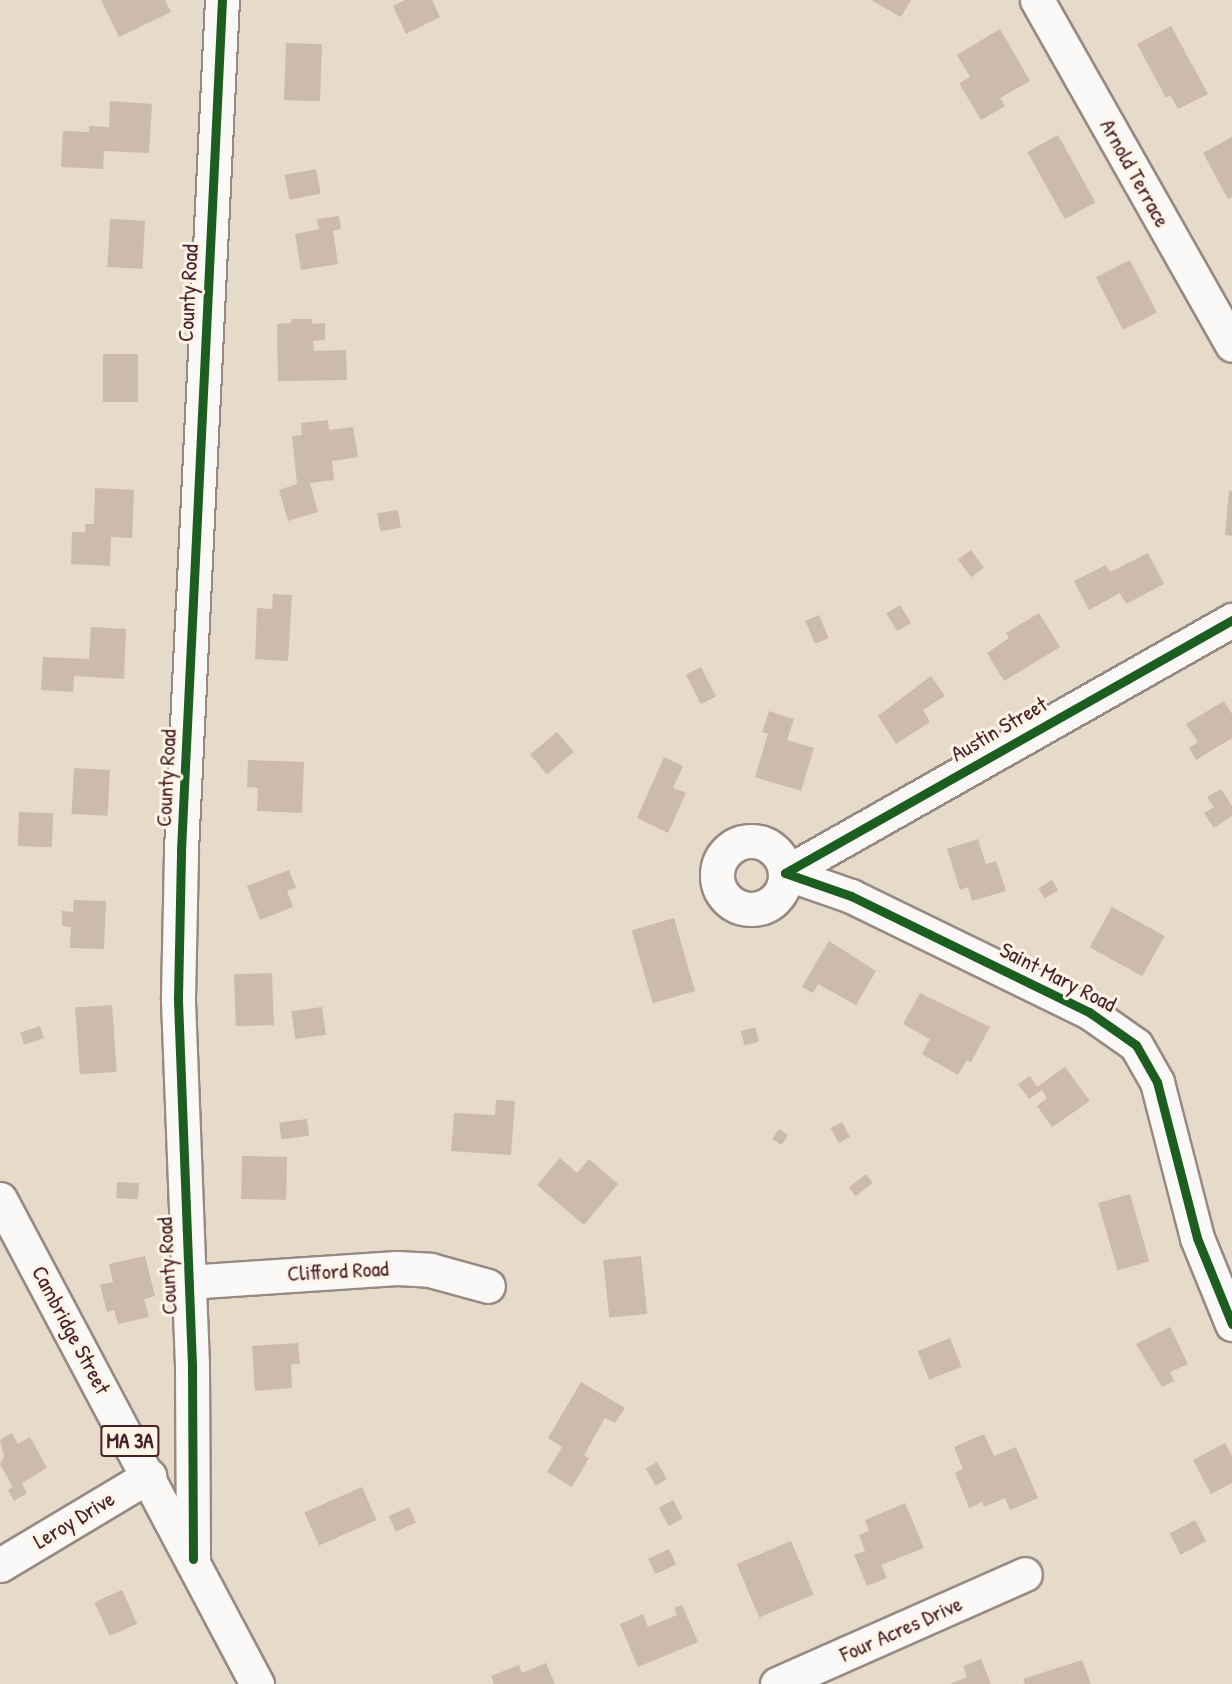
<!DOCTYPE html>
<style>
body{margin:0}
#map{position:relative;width:1232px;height:1684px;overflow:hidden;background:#e6dac9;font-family:"Patrick Hand",sans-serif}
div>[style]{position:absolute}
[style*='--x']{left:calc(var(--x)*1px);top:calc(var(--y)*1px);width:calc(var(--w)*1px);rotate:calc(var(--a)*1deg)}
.building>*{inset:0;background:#ccbaab;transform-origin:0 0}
.roads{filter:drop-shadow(2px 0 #978a83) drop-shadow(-2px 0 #978a83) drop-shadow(0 2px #978a83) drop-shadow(0 -2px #978a83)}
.minor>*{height:33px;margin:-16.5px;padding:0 16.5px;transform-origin:16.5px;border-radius:16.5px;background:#fbf9f7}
.minor>.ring{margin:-16.5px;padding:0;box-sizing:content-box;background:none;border:33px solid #fbf9f7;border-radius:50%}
.major>*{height:33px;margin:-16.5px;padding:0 16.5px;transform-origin:16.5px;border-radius:16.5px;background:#fbf9f7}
.cycleway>*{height:9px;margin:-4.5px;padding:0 4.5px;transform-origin:4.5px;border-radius:4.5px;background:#1b5e20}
span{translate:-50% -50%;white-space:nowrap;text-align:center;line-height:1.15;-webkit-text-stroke:6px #fcf5e5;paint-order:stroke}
.shield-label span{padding:2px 4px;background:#fcf5e5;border:2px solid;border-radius:4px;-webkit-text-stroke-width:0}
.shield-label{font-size:21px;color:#4a1f2b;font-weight:700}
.street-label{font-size:22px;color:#4a1f2b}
</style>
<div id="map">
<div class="building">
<i style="clip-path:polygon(101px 0,165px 0,171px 12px,119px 37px)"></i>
<i style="clip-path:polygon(405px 0,432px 0,440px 17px,406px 34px,393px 6px)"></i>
<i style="clip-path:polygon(871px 0,911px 0,901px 17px)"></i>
<i style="clip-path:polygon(1171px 26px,1208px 94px,1178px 109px,1170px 95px,1166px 98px,1137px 44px)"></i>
<i style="clip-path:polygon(1000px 29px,1030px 81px,1000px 98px,1005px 106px,981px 120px,959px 83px,970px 77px,957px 55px)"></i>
<i style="left:286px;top:43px;width:36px;height:57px;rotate:2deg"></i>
<i style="clip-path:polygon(110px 101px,152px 104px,149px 153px,104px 151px,103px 169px,61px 167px,63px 131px,89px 132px,89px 126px,109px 127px)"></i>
<i style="left:1058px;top:135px;width:77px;height:35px;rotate:61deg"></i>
<i style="clip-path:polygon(1232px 137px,1232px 197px,1228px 199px,1203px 153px)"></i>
<i style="left:316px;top:169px;width:25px;height:32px;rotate:79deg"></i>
<i style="clip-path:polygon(339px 216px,341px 229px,333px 231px,338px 264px,301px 270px,295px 234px,319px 229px,317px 219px)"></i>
<i style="left:110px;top:219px;width:35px;height:48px;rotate:3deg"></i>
<i style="left:1130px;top:260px;width:59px;height:38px;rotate:63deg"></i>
<i style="clip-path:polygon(291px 319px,312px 319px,312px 324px,325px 323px,325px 340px,313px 341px,314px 351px,346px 350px,347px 380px,278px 381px,277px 324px,291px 323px)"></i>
<i style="left:103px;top:354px;width:35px;height:48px"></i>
<i style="clip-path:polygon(328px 420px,329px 430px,353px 427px,358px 457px,332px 461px,334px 480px,310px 483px,318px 512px,288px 521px,279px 490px,297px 484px,292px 436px,302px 435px,301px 423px)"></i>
<i style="clip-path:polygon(95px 488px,134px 490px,132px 538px,111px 537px,110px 566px,71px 564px,72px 532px,85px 532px,85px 524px,94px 524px)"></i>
<i style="clip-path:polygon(1229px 491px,1232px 491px,1232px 536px,1225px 535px)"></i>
<i style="left:398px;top:510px;width:18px;height:21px;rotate:81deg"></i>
<i style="left:971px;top:550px;width:22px;height:16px;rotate:54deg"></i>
<i style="clip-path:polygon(1148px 553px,1164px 584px,1126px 604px,1120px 593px,1089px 610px,1074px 581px,1106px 565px,1110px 572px)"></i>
<i style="clip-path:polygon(273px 594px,292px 595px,288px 661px,255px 659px,257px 608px,272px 609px)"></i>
<i style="left:900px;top:605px;width:21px;height:16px;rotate:59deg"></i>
<i style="clip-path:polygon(1039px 613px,1060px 647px,1004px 681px,987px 653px,1009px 638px,1006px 633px)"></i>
<i style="left:819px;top:615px;width:25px;height:15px;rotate:67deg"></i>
<i style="clip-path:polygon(91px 627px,126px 629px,124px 679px,74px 676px,73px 692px,41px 690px,43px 657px,89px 659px)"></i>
<i style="left:701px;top:667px;width:33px;height:17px;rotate:63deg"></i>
<i style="clip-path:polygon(931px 676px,945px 696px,923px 710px,930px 722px,896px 744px,878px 716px)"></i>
<i style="clip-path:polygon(1224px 701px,1232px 714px,1232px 738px,1196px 760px,1189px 748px,1198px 742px,1186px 724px)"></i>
<i style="clip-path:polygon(769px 711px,794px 719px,787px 740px,814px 748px,801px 791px,755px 777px,768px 734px,762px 732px)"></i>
<i style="left:557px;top:732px;width:26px;height:35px;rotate:50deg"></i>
<i style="clip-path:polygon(664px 757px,683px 766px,673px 788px,686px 793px,668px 833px,637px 818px)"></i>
<i style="clip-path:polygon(248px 760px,304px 762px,302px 813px,257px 811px,258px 788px,247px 787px)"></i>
<i style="left:74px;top:768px;width:36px;height:46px;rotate:3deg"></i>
<i style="clip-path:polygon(1221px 789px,1232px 806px,1232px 816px,1214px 828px,1204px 813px,1214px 807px,1207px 797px)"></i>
<i style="left:19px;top:812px;width:34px;height:34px;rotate:2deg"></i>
<i style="clip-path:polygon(978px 839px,986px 864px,996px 861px,1006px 891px,972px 901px,968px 887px,960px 890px,947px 849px)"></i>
<i style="clip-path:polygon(289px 870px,296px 888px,287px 891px,293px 907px,260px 920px,247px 886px)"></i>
<i style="left:1052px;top:880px;width:12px;height:16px;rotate:59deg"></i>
<i style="clip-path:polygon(74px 900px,106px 901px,104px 949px,70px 948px,71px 927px,62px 926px,62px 911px,73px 912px)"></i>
<i style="left:1112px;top:907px;width:60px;height:46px;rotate:29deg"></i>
<i style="left:674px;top:918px;width:76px;height:44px;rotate:74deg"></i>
<i style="clip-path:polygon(829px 941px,876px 971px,856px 1005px,818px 984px,813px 993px,802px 987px)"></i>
<i style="left:272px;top:973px;width:52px;height:38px;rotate:88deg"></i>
<i style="clip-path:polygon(920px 993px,990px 1027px,971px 1062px,967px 1060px,958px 1075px,922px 1054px,930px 1039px,903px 1024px)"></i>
<i style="left:112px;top:1005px;width:67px;height:37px;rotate:86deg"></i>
<i style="left:322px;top:1007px;width:28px;height:31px;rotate:82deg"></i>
<i style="left:40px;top:1026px;width:13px;height:21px;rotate:72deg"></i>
<i style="left:755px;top:1027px;width:15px;height:15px;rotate:74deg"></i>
<i style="clip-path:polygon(1065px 1067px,1090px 1101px,1052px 1127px,1037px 1106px,1047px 1098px,1042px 1090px,1029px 1099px,1018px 1084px,1030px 1076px,1037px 1087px)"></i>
<i style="clip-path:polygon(496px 1100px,515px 1101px,511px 1155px,451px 1151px,454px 1113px,495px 1115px)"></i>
<i style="left:307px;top:1119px;width:17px;height:28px;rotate:83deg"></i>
<i style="left:842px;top:1122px;width:17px;height:13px;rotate:62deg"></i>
<i style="left:779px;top:1129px;width:11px;height:12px;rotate:34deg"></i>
<i style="left:242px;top:1156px;width:45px;height:43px;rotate:1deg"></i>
<i style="clip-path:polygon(560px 1158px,577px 1173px,589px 1159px,618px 1184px,584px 1225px,537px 1185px)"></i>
<i style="left:866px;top:1174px;width:11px;height:22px;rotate:52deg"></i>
<i style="left:117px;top:1182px;width:22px;height:16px;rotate:3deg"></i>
<i style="left:1130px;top:1194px;width:70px;height:33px;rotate:74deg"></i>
<i style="clip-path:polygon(145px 1256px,155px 1296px,144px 1299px,149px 1317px,118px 1324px,114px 1310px,107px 1312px,100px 1285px,113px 1282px,109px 1264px)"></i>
<i style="left:641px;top:1256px;width:58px;height:38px;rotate:84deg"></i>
<i style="clip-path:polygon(1170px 1327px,1188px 1364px,1170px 1372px,1174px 1381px,1162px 1387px,1136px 1344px)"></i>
<i style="left:950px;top:1338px;width:31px;height:35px;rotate:68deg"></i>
<i style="clip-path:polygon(298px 1343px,300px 1364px,291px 1364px,292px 1388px,255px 1391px,252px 1346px)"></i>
<i style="clip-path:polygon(581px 1382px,625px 1408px,615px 1423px,605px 1418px,584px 1455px,589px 1458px,572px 1487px,547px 1472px,562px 1447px,548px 1438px)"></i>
<i style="clip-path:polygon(12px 1433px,18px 1444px,30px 1437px,47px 1468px,22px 1483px,27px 1493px,14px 1501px,8px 1490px,13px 1487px,0 1464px,4px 1456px,0 1440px)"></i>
<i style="clip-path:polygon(984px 1434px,994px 1456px,1016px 1447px,1038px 1498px,1010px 1510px,1005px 1498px,984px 1507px,982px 1502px,969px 1508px,955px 1473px,963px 1469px,954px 1447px)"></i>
<i style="clip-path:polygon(1225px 1443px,1232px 1456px,1232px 1483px,1211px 1494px,1193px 1460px)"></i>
<i style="left:657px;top:1462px;width:20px;height:13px;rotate:60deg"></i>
<i style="left:362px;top:1487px;width:36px;height:63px;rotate:66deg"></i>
<i style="left:673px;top:1500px;width:21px;height:16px;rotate:62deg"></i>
<i style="clip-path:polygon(905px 1503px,924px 1548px,881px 1565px,887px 1578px,867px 1586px,854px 1555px,865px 1551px,859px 1535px,869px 1531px,865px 1520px)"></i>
<i style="left:409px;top:1507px;width:17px;height:22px;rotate:66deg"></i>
<i style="left:1195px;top:1520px;width:24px;height:29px;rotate:62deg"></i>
<i style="left:791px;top:1541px;width:58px;height:59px;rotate:67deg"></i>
<i style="left:669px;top:1549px;width:17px;height:23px;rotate:65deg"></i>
<i style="left:122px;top:1590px;width:37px;height:30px;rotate:66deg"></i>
<i style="clip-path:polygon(682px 1605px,698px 1642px,638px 1667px,620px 1624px,643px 1614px,648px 1627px,677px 1615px,674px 1608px)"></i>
<i style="clip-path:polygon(981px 1659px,991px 1684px,950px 1684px,967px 1677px,963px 1666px)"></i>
<i style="clip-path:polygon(1082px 1660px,1091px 1684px,1025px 1684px,1023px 1679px)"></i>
<i style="clip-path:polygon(546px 1663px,555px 1684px,494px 1684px,491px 1676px,519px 1665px,522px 1673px)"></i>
</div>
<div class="roads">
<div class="minor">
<i style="--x:1037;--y:0;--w:396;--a:60.5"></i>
<i class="ring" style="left:717px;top:841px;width:35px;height:35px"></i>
<i style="--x:785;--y:873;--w:70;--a:19.2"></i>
<i style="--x:851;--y:896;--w:265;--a:26"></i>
<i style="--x:1089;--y:1012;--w:57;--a:35.1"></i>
<i style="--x:1136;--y:1045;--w:43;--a:60.4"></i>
<i style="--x:1157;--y:1082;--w:161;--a:75.6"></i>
<i style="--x:1197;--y:1238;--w:93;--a:67.9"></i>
<i style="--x:785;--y:873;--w:514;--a:-29.51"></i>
<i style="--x:187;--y:1282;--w:210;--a:-3.8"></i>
<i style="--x:397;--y:1268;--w:33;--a:3"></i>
<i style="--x:430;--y:1270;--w:60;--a:15.4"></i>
<i style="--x:193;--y:1559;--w:194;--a:-90.3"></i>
<i style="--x:192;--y:1365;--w:368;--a:-92.2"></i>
<i style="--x:178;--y:997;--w:147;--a:-88.8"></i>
<i style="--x:181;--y:850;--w:851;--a:-87.24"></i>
<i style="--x:0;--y:1565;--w:174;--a:-30.9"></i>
<i style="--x:777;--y:1684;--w:271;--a:-23.9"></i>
</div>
<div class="major">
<i style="--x:0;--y:1199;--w:549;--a:62.08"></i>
</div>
</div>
<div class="cycleway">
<i style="--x:785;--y:873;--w:70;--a:19.2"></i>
<i style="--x:851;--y:896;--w:265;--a:26"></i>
<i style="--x:1089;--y:1012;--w:57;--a:35.1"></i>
<i style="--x:1136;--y:1045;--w:43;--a:60.4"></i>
<i style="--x:1157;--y:1082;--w:161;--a:75.6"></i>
<i style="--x:1197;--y:1238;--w:93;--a:67.9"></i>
<i style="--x:785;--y:873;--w:514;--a:-29.51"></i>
<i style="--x:193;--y:1559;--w:194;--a:-90.3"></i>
<i style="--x:192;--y:1365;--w:368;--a:-92.2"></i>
<i style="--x:178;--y:997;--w:147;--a:-88.8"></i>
<i style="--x:181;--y:850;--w:851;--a:-87.24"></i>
</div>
<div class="shield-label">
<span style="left:130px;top:1441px">MA 3A</span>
</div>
<div class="street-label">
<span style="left:1135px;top:173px;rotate:61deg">Arnold Terrace</span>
<span style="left:188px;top:293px;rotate:-87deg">County Road</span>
<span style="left:999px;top:729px;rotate:-30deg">Austin Street</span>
<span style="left:166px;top:778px;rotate:-87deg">County Road</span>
<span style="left:1058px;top:977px;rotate:27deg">Saint Mary Road</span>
<span style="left:167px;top:1266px;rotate:-93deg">County Road</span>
<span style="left:338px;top:1271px;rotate:-3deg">Clifford Road</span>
<span style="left:71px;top:1330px;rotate:62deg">Cambridge Street</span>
<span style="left:74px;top:1520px;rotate:-31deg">Leroy Drive</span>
<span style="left:901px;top:1629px;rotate:-24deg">Four Acres Drive</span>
</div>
</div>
